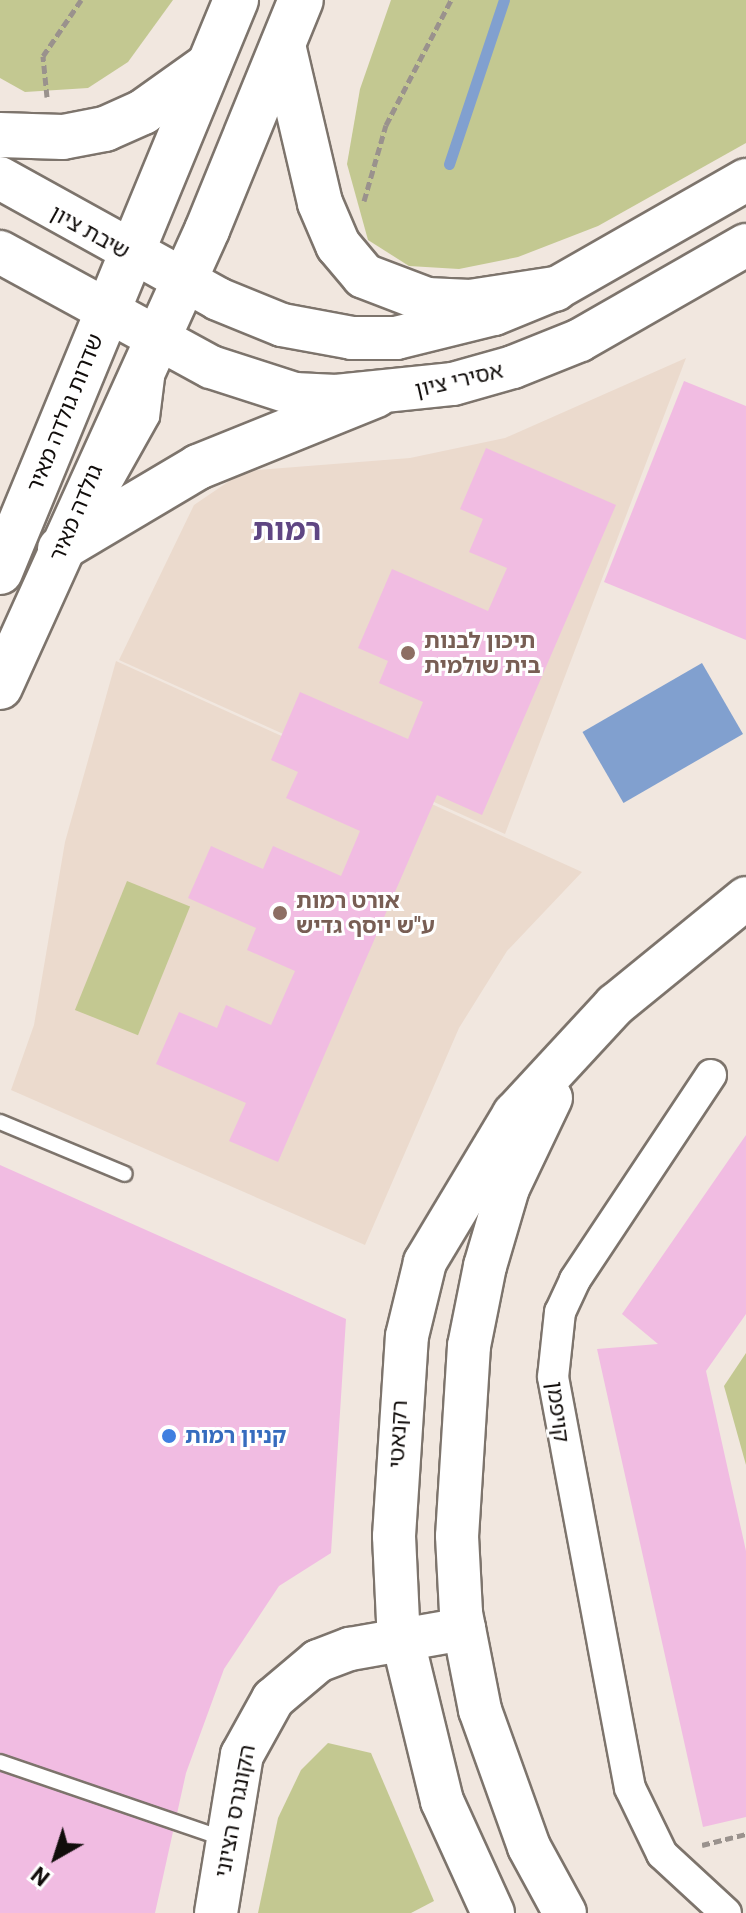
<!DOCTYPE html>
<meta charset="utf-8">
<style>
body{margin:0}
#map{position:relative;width:746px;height:1913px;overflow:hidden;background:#f1e7df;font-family:Roboto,"Noto Sans Hebrew",sans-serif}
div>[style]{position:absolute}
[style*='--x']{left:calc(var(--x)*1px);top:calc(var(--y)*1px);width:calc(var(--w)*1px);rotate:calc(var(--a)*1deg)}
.built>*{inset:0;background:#ebdacd}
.green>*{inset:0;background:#c3c891;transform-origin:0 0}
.water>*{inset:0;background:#81a0cf;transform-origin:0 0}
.stream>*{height:11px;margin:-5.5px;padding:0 5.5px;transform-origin:5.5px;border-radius:5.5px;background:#81a0cf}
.building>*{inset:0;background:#f1bce2}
.path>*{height:5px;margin-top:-2.5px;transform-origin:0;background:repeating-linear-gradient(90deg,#9a928d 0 8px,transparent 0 12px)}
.roads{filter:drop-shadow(2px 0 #7d746c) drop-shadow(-2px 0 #7d746c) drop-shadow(0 2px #7d746c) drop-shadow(0 -2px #7d746c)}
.lane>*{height:14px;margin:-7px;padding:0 7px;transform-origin:7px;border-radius:7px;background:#fff}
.street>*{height:30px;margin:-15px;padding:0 15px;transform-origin:15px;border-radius:15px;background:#fff}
.secondary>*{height:42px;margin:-21px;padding:0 21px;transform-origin:21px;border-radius:21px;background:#fff}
.primary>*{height:44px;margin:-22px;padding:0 22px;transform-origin:22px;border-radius:22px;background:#fff}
.dots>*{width:22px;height:22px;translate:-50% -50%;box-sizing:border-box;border:4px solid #fff;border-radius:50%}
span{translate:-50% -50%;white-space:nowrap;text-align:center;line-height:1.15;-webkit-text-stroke:6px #fff;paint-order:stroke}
.street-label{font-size:22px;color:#110d0b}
.education-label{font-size:22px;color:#785e54;font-weight:700}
.left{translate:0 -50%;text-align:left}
.shop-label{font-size:22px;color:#366cbe;font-weight:700}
.district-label{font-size:30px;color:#5f4683;font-weight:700}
.north{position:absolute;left:16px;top:1817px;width:80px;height:80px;-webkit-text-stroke:6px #fff;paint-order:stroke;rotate:219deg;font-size:22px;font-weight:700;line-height:32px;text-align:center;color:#110d0b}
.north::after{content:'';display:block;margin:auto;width:28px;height:36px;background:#110d0b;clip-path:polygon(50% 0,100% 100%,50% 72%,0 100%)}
</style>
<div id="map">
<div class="built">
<i style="clip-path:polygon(686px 358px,505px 834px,119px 660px,194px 505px,244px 471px,410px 458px,505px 438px)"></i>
<i style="clip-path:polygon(116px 661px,582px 872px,507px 951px,459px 1028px,365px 1245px,11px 1090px,34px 1025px,65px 842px)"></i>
</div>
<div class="green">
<i style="clip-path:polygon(0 0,173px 0,128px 62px,88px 88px,25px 92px,0 78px)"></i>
<i style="clip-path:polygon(391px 0,746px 0,746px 143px,598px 226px,518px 257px,459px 269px,409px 266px,368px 240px,347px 164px,360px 89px)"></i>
<i style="left:127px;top:881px;width:68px;height:139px;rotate:22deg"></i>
<i style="clip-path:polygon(746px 1353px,746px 1465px,724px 1386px)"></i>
<i style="clip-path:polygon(328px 1743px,371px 1753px,434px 1901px,411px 1913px,258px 1913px,278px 1818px,301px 1770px)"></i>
</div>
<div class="water">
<i style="left:702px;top:663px;width:82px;height:138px;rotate:60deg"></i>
</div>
<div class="stream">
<i style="--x:449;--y:164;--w:173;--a:-71.5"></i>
</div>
<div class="building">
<i style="clip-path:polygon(684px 381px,746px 406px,746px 640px,604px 582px)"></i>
<i style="clip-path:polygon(486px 448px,616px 505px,482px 815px,437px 795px,278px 1162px,229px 1141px,246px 1103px,156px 1064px,179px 1012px,217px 1028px,226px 1005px,271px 1025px,295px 971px,247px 950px,256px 928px,188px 898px,211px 846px,263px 869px,273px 846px,341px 876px,360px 831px,286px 798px,298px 772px,271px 760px,300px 692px,408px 739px,423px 702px,379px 683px,388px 661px,358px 648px,392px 569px,488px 611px,507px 568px,469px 552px,483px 519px,460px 509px)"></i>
<i style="clip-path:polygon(746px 1135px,746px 1314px,706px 1371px,746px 1551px,746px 1817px,703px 1827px,597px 1349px,658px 1344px,622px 1314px)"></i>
<i style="clip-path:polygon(0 1165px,346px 1319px,331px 1553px,279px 1586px,224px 1669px,186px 1773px,155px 1913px,0 1913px)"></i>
</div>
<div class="path">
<i style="--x:47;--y:97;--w:41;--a:-95.6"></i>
<i style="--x:43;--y:56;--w:68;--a:-55.8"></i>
<i style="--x:364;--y:201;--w:79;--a:-73.9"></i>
<i style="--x:386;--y:125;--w:141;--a:-62.5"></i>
<i style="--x:702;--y:1845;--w:45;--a:-14"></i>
</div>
<div class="roads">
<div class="lane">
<i style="--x:102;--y:507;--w:102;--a:-60.7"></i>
<i style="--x:152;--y:418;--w:40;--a:-82.9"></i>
<i style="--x:0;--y:1122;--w:135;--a:22.6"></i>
<i style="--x:0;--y:1762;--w:238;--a:18.9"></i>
</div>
<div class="street">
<i style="--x:711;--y:1075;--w:246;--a:123.6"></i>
<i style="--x:575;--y:1280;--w:35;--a:115"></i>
<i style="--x:560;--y:1312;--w:65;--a:96.1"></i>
<i style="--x:553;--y:1377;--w:418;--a:79.4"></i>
<i style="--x:630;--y:1788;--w:73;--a:64.1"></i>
<i style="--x:662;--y:1854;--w:87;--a:42.7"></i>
</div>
<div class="secondary">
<i style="--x:0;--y:178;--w:249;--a:29"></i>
<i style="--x:218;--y:299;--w:69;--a:22.1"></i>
<i style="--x:282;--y:325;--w:71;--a:10.5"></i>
<i style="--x:352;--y:338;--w:44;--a:0"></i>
<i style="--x:396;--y:338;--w:101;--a:-13.8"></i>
<i style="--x:494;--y:314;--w:66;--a:-22.3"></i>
<i style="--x:555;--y:289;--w:220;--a:-29.7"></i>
<i style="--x:0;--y:252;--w:240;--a:28.6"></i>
<i style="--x:211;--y:367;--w:88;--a:17.8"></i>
<i style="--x:295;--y:394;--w:41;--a:2.8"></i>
<i style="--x:336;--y:396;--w:118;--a:-5.9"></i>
<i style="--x:453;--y:384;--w:62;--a:-15.8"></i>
<i style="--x:513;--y:367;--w:72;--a:-21.9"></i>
<i style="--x:580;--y:340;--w:191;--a:-29.8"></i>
<i style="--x:551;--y:1098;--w:100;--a:115.5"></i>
<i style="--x:508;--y:1188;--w:81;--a:106.4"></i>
<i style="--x:485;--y:1266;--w:82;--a:101.3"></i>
<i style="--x:469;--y:1346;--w:190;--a:93.6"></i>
<i style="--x:457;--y:1536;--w:77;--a:87"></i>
<i style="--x:461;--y:1613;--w:99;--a:78.9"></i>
<i style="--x:480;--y:1710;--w:145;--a:70.3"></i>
<i style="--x:529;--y:1847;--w:75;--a:61.4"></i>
<i style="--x:216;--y:1913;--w:160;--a:-80.7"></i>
<i style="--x:242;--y:1755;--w:64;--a:-61"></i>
<i style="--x:273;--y:1699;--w:59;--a:-40.2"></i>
<i style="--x:318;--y:1661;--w:34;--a:-21"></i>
<i style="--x:350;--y:1649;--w:116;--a:-10"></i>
<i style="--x:493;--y:1913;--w:123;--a:-114.5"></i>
<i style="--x:442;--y:1801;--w:185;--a:-103.7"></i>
<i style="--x:398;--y:1621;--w:85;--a:-92.7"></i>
<i style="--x:394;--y:1536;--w:200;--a:-86.3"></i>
<i style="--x:407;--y:1336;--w:76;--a:-76.3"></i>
<i style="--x:425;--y:1262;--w:173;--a:-59"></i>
<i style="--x:514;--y:1114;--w:149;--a:-47.2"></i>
<i style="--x:615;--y:1005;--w:169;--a:-39.2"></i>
</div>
<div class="primary">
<i style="--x:283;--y:45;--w:162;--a:76.8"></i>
<i style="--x:320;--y:203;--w:46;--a:66.8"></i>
<i style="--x:338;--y:245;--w:40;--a:50"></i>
<i style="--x:364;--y:276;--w:67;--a:20.9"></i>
<i style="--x:427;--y:300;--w:43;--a:2.7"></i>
<i style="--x:470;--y:302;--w:86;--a:-8.7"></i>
<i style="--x:0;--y:135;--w:63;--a:1.8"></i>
<i style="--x:63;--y:137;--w:43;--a:-10.8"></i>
<i style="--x:105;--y:129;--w:42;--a:-24.1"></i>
<i style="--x:143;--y:112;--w:81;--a:-35.5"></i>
<i style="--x:60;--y:549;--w:161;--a:-30.7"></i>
<i style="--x:198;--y:467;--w:192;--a:-22"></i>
<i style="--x:0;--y:572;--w:619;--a:-67.58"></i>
<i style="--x:0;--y:687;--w:502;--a:-65.63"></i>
<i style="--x:207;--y:230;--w:248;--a:-67.8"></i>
</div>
</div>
<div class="dots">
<i style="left:408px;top:653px;background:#8d6e63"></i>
<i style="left:280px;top:913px;background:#8d6e63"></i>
<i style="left:169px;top:1436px;background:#3f7fe0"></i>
</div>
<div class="street-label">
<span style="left:90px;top:232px;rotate:29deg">שיבת ציון</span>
<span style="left:459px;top:380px;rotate:-13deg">אסירי ציון</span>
<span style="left:65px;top:413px;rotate:-68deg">שדרות גולדה מאיר</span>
<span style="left:76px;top:513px;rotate:-67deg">גולדה מאיר</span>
<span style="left:558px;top:1412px;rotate:83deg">קויפמן</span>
<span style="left:398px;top:1434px;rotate:-87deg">רקנאטי</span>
<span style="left:235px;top:1811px;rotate:-79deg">הקונגרס הציוני</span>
</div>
<div class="education-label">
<span class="left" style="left:424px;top:653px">תיכון לבנות<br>בית שולמית</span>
<span class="left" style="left:296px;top:913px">אורט רמות<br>ע"ש יוסף גדיש</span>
</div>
<div class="shop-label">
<span class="left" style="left:185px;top:1436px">קניון רמות</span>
</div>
<div class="district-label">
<span style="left:287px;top:530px">רמות</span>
</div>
<div class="north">N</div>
</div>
